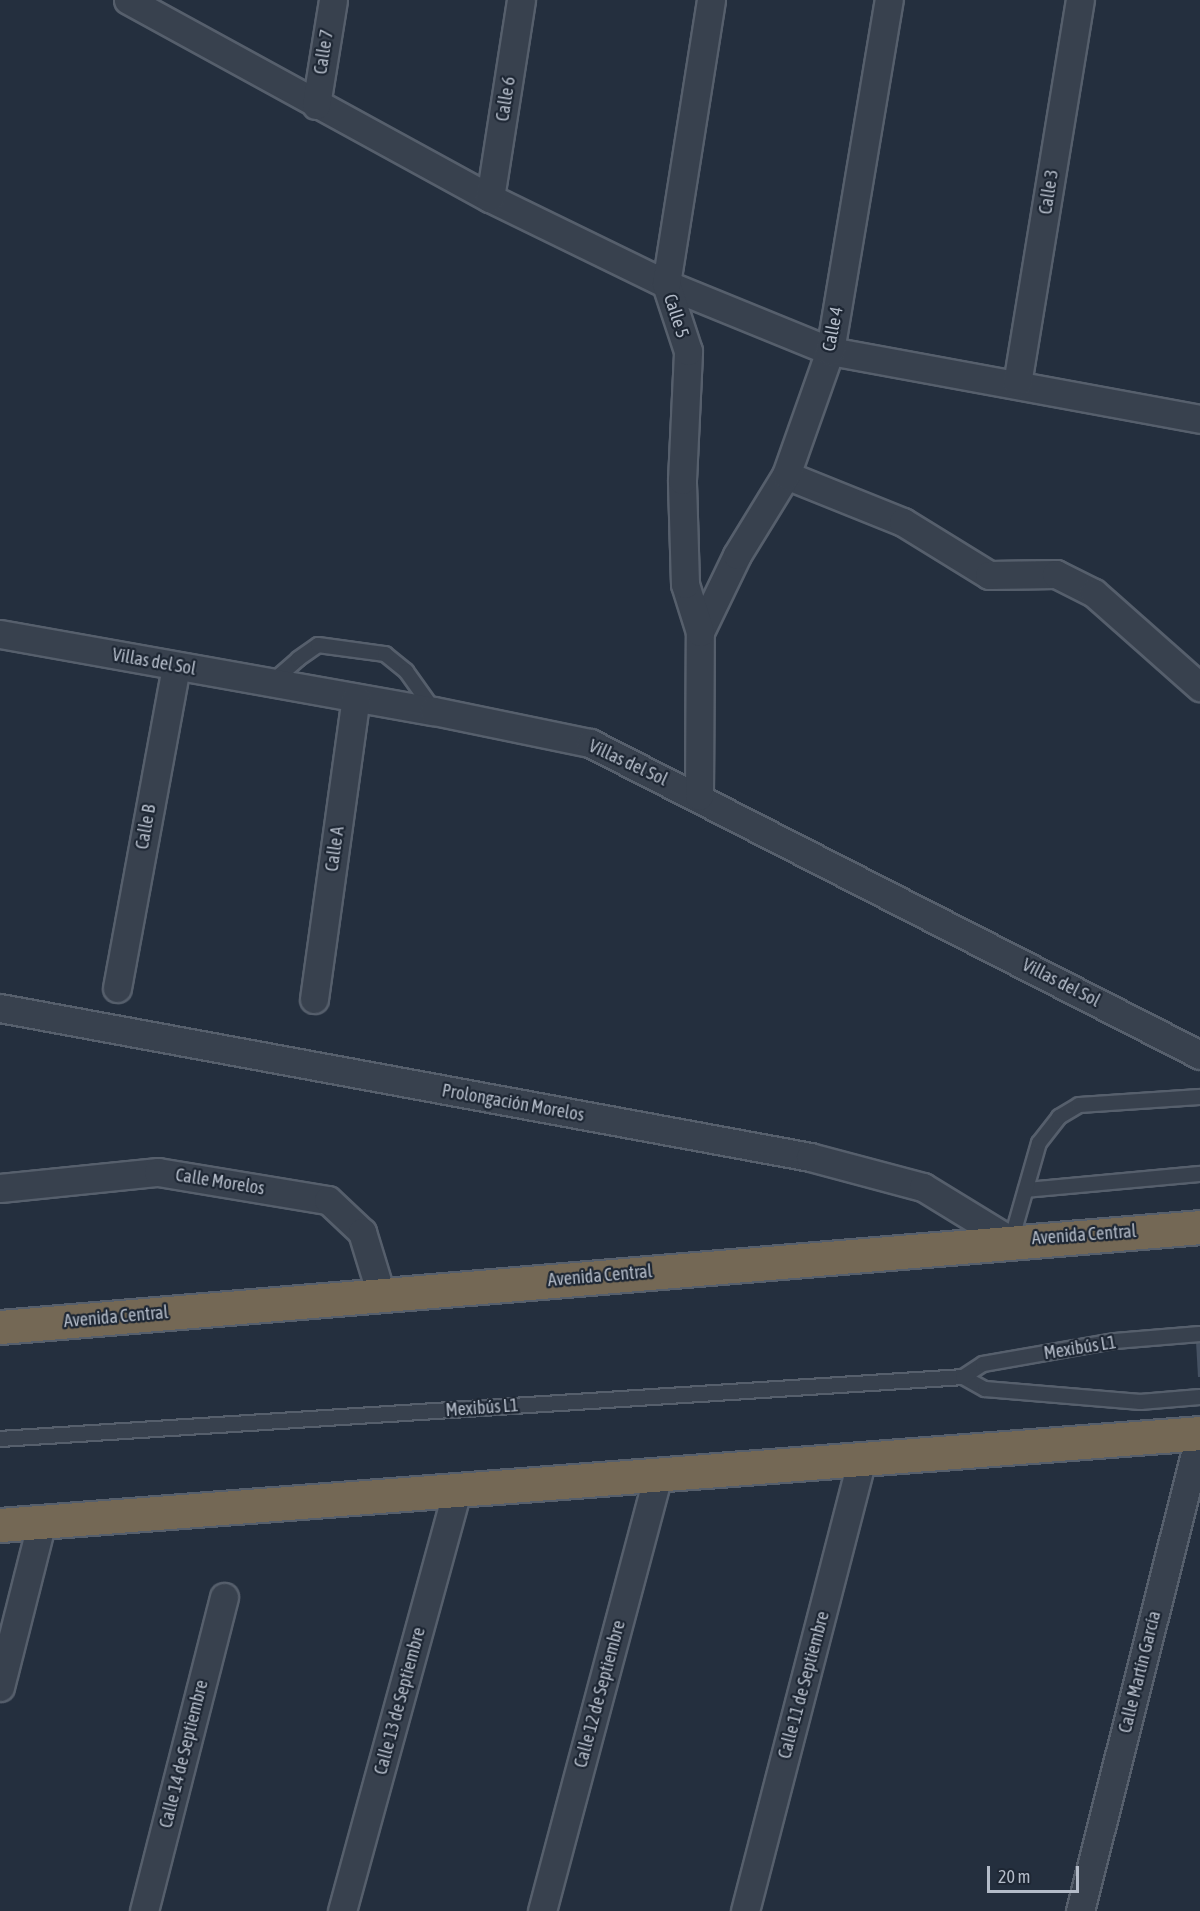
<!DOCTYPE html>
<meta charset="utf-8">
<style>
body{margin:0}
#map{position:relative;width:1200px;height:1911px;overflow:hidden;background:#242f3e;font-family:"Asap Condensed",sans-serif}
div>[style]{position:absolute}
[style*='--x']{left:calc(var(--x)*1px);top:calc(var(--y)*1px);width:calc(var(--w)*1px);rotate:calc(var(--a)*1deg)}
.building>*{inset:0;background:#455162}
.roads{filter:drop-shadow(2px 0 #565f6c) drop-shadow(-2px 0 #565f6c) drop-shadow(0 2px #565f6c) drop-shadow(0 -2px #565f6c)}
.lane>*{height:14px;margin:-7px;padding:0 7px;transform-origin:7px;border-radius:7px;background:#38414e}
.street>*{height:27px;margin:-13.5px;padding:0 13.5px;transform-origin:13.5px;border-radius:13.5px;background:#38414e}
.highway>*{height:33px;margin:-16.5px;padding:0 16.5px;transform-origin:16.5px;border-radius:16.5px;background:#746855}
span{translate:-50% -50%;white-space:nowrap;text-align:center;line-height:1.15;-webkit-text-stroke:4.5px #1d2633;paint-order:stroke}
.street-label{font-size:18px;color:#b4bcc9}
.scale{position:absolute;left:987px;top:1866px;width:92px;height:27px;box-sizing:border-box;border:3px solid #b4bcc9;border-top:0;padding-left:8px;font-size:18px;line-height:21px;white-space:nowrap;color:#b4bcc9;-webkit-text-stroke:4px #1d2633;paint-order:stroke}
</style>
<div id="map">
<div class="building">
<i style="clip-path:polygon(1200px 1340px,1200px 1377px,1198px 1377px,1196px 1341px)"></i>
</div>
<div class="roads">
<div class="lane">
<i style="--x:272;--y:682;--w:35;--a:-41"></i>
<i style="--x:298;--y:659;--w:24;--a:-35"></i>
<i style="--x:318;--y:645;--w:68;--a:7.7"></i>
<i style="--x:385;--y:654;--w:27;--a:39"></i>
<i style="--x:406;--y:671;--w:47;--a:54.6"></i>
<i style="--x:1026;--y:1190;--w:175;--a:-5.3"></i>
<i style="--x:1011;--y:1241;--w:102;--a:-74.1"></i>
<i style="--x:1039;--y:1143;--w:33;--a:-52"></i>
<i style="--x:1059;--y:1117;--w:23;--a:-31"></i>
<i style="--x:1079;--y:1105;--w:121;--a:-3.8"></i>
<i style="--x:963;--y:1377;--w:25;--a:29"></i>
<i style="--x:985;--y:1389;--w:156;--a:4.8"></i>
<i style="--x:1140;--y:1402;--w:60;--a:-4.8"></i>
<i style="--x:0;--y:1439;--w:965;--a:-3.68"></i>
<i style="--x:963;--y:1377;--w:24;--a:-33"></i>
<i style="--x:983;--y:1364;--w:134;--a:-9.9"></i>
<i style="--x:1115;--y:1341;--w:85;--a:-4.7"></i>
</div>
<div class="street">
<i style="--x:128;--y:0;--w:413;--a:28.7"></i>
<i style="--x:490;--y:198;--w:196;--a:26"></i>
<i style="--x:666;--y:284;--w:177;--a:22.2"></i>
<i style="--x:830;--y:351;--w:376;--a:10.4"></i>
<i style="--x:316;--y:105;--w:106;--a:-80.8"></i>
<i style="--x:490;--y:198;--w:200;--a:-81.1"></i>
<i style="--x:1017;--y:384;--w:389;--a:-80.7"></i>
<i style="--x:786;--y:475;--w:126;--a:21.9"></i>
<i style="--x:903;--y:522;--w:101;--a:31.6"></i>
<i style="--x:989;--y:575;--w:67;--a:-0.9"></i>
<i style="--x:1056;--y:574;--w:42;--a:26.6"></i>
<i style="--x:1094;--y:593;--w:142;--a:41.6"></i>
<i style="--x:700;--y:632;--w:85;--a:-64.3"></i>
<i style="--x:737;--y:555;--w:94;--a:-58.5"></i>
<i style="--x:786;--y:475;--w:132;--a:-70.5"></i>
<i style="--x:830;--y:351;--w:356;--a:-80.5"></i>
<i style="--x:0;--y:634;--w:441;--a:10.1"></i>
<i style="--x:434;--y:711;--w:159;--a:11.6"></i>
<i style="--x:590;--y:743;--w:685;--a:27.09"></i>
<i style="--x:699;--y:796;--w:164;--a:-89.7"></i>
<i style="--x:700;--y:632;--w:50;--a:-107.4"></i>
<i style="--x:685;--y:584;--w:104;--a:-91.7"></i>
<i style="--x:682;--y:480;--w:129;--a:-87.3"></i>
<i style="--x:688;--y:351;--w:71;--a:-108.2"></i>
<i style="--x:666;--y:284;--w:288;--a:-81"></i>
<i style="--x:117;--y:988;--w:327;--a:-79.6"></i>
<i style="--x:314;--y:999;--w:304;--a:-82.1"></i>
<i style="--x:0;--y:1008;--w:824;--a:10.42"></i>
<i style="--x:810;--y:1157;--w:117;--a:14.9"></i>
<i style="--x:923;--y:1187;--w:103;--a:31.5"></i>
<i style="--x:0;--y:1188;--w:159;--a:-5.8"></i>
<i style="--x:158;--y:1172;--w:172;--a:9.4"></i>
<i style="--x:328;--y:1200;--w:47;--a:43.3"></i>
<i style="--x:362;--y:1232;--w:65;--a:73"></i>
<i style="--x:0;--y:1687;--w:171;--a:-75.8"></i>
<i style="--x:144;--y:1911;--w:324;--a:-75.7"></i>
<i style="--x:342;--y:1911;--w:436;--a:-74.7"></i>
<i style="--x:542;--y:1911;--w:450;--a:-75.1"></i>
<i style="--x:745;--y:1911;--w:467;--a:-75.5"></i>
<i style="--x:1080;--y:1911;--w:493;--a:-75.9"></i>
</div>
<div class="highway">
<i style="--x:0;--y:1327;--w:1204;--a:-4.76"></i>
<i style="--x:0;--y:1525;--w:1204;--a:-4.38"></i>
</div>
</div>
<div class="street-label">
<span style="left:324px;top:52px;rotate:-81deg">Calle 7</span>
<span style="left:506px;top:99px;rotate:-81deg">Calle 6</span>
<span style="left:1049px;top:192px;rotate:-81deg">Calle 3</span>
<span style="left:676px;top:316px;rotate:72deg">Calle 5</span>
<span style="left:833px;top:329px;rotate:-79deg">Calle 4</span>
<span style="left:154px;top:662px;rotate:10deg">Villas del Sol</span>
<span style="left:628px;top:763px;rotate:25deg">Villas del Sol</span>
<span style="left:146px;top:827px;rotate:-80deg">Calle B</span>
<span style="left:335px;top:849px;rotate:-82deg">Calle A</span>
<span style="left:1061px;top:983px;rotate:27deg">Villas del Sol</span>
<span style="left:513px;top:1103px;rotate:10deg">Prolongación Morelos</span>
<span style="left:220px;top:1182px;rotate:9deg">Calle Morelos</span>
<span style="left:1084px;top:1235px;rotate:-4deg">Avenida Central</span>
<span style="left:600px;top:1276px;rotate:-5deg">Avenida Central</span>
<span style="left:116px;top:1317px;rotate:-5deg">Avenida Central</span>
<span style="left:1080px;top:1348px;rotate:-9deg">Mexibús L1</span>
<span style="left:482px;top:1408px;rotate:-4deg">Mexibús L1</span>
<span style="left:1140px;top:1672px;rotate:-76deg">Calle Martín García</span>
<span style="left:804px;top:1685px;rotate:-75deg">Calle 11 de Septiembre</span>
<span style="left:600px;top:1694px;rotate:-75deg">Calle 12 de Septiembre</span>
<span style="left:400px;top:1701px;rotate:-75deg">Calle 13 de Septiembre</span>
<span style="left:184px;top:1754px;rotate:-76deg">Calle 14 de Septiembre</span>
</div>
<div class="scale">20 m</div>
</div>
